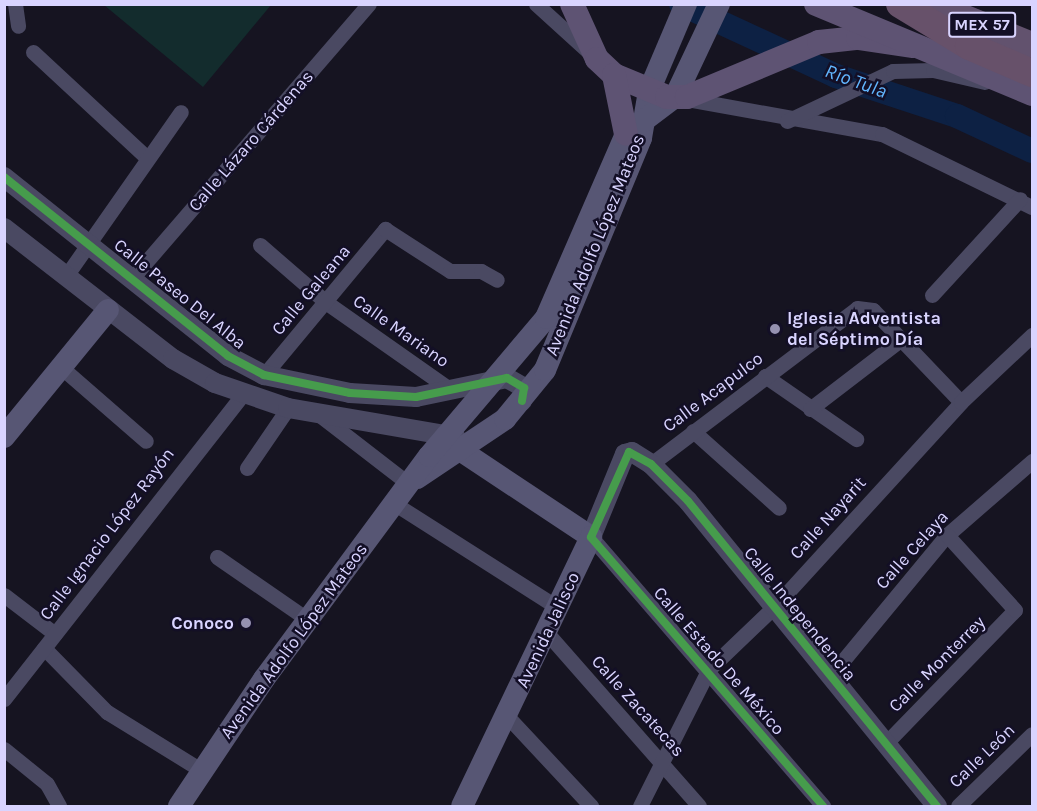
<!DOCTYPE html>
<meta charset="utf-8">
<style>
body{margin:0}
#map{position:relative;width:1037px;height:811px;overflow:hidden;background:#161421;font-family:Karla,sans-serif}
div>[style]{position:absolute}
[style*='--x']{left:calc(var(--x)*1px);top:calc(var(--y)*1px);width:calc(var(--w)*1px);rotate:calc(var(--a)*1deg)}
.green>*{inset:0;background:#132c2d}
.river>*{height:24px;margin:-12px;padding:0 12px;transform-origin:12px;border-radius:12px;background:#0d2144}
.minor>*{height:15px;margin:-7.5px;padding:0 7.5px;transform-origin:7.5px;border-radius:7.5px;background:#4a4962}
.tertiary>*{height:20px;margin:-10px;padding:0 10px;transform-origin:10px;border-radius:10px;background:#4a4962}
.secondary>*{height:22px;margin:-11px;padding:0 11px;transform-origin:11px;border-radius:11px;background:#575674}
.primary>*{height:24px;margin:-12px;padding:0 12px;transform-origin:12px;border-radius:12px;background:#5e5373}
.trunk>*{height:26px;margin:-13px;padding:0 13px;transform-origin:13px;border-radius:13px;background:#62526e}
.motorway>*{height:28px;margin:-14px;padding:0 14px;transform-origin:14px;border-radius:14px;background:#67516a}
.cycleway>*{height:8px;margin:-4px;padding:0 4px;transform-origin:4px;border-radius:4px;background:#469c4c}
.dots>*{width:16px;height:16px;translate:-50% -50%;box-sizing:border-box;border:3px solid #130f26;border-radius:50%}
span{translate:-50% -50%;white-space:nowrap;text-align:center;line-height:1.15;-webkit-text-stroke:5px #130f26;paint-order:stroke}
.shield-label span{padding:2px 4px;background:#130f26;border:2px solid;border-radius:4px;-webkit-text-stroke-width:0}
.shield-label{font-size:16px;color:#d9d4ff;font-weight:700}
.street-label{font-size:18px;color:#d9d4ff}
.poi-label{font-size:18px;color:#d9d4ff;font-weight:700}
.left{translate:0 -50%;text-align:left}
.right{translate:-100% -50%;text-align:right}
.water-label{font-size:20px;color:#62b6ff;font-style:italic}
.frame{position:absolute;inset:0;border:6px solid #d9d4ff;pointer-events:none}
</style>
<div id="map">
<div class="green">
<i style="clip-path:polygon(104px 5px,271px 5px,203px 87px)"></i>
</div>
<div class="river">
<i style="--x:681;--y:4;--w:171;--a:24.9"></i>
<i style="--x:836;--y:76;--w:127;--a:18.3"></i>
<i style="--x:957;--y:116;--w:83;--a:25"></i>
</div>
<div class="minor">
<i style="--x:15;--y:4;--w:22;--a:82"></i>
<i style="--x:536;--y:4;--w:74;--a:42.3"></i>
<i style="--x:33;--y:52;--w:154;--a:42.9"></i>
<i style="--x:687;--y:99;--w:198;--a:10.2"></i>
<i style="--x:882;--y:134;--w:167;--a:26"></i>
<i style="--x:787;--y:121;--w:117;--a:-25.3"></i>
<i style="--x:893;--y:71;--w:40;--a:-1.4"></i>
<i style="--x:933;--y:70;--w:53;--a:13"></i>
<i style="--x:260;--y:245;--w:89;--a:40.9"></i>
<i style="--x:327;--y:303;--w:153;--a:35.1"></i>
<i style="--x:66;--y:276;--w:200;--a:-55"></i>
<i style="--x:133;--y:277;--w:361;--a:-49.2"></i>
<i style="--x:932;--y:295;--w:130;--a:-47.5"></i>
<i style="--x:62;--y:368;--w:111;--a:41"></i>
<i style="--x:264;--y:375;--w:190;--a:-50.3"></i>
<i style="--x:385;--y:229;--w:77;--a:32.9"></i>
<i style="--x:450;--y:271;--w:31;--a:0"></i>
<i style="--x:481;--y:271;--w:18;--a:29"></i>
<i style="--x:765;--y:376;--w:111;--a:34.7"></i>
<i style="--x:810;--y:409;--w:113;--a:-37.5"></i>
<i style="--x:317;--y:413;--w:118;--a:37.7"></i>
<i style="--x:693;--y:431;--w:115;--a:41.8"></i>
<i style="--x:651;--y:464;--w:258;--a:-37.1"></i>
<i style="--x:857;--y:308;--w:16;--a:7"></i>
<i style="--x:873;--y:310;--w:127;--a:46.3"></i>
<i style="--x:247;--y:468;--w:73;--a:-55.7"></i>
<i style="--x:395;--y:504;--w:193;--a:32.5"></i>
<i style="--x:591;--y:537;--w:355;--a:49.2"></i>
<i style="--x:217;--y:557;--w:109;--a:34.6"></i>
<i style="--x:4;--y:595;--w:64;--a:37.4"></i>
<i style="--x:547;--y:633;--w:230;--a:48.7"></i>
<i style="--x:44;--y:648;--w:90;--a:45.5"></i>
<i style="--x:107;--y:712;--w:110;--a:31.7"></i>
<i style="--x:831;--y:675;--w:182;--a:-50.4"></i>
<i style="--x:947;--y:535;--w:113;--a:-41"></i>
<i style="--x:4;--y:699;--w:386;--a:-51.9"></i>
<i style="--x:508;--y:717;--w:122;--a:47"></i>
<i style="--x:886;--y:743;--w:185;--a:-45.9"></i>
<i style="--x:1015;--y:610;--w:101;--a:-132.2"></i>
<i style="--x:4;--y:749;--w:55;--a:39.1"></i>
<i style="--x:47;--y:784;--w:25;--a:61"></i>
<i style="--x:640;--y:806;--w:153;--a:-63.3"></i>
<i style="--x:709;--y:669;--w:91;--a:-43.7"></i>
<i style="--x:775;--y:606;--w:276;--a:-47.6"></i>
<i style="--x:961;--y:402;--w:98;--a:-43.3"></i>
<i style="--x:958;--y:806;--w:103;--a:-44.2"></i>
</div>
<div class="tertiary">
<i style="--x:4;--y:177;--w:287;--a:38.6"></i>
<i style="--x:228;--y:356;--w:41;--a:27.8"></i>
<i style="--x:264;--y:375;--w:88;--a:11.8"></i>
<i style="--x:350;--y:393;--w:66;--a:3.5"></i>
<i style="--x:416;--y:397;--w:93;--a:-11.8"></i>
<i style="--x:507;--y:378;--w:20;--a:30"></i>
<i style="--x:524;--y:388;--w:13;--a:99"></i>
<i style="--x:4;--y:228;--w:214;--a:37.8"></i>
<i style="--x:173;--y:359;--w:48;--a:29.7"></i>
<i style="--x:215;--y:383;--w:77;--a:18.9"></i>
<i style="--x:288;--y:408;--w:170;--a:9.8"></i>
<i style="--x:591;--y:537;--w:90;--a:-67.7"></i>
<i style="--x:625;--y:454;--w:7;--a:-16"></i>
<i style="--x:632;--y:452;--w:22;--a:32"></i>
<i style="--x:651;--y:464;--w:52;--a:45"></i>
<i style="--x:688;--y:501;--w:394;--a:50.8"></i>
</div>
<div class="secondary">
<i style="--x:4;--y:437;--w:164;--a:-50.7"></i>
<i style="--x:448;--y:442;--w:172;--a:33.6"></i>
<i style="--x:591;--y:537;--w:298;--a:115.6"></i>
<i style="--x:417;--y:478;--w:106;--a:-33.8"></i>
<i style="--x:505;--y:419;--w:63;--a:-50.8"></i>
<i style="--x:545;--y:370;--w:251;--a:-67.5"></i>
<i style="--x:641;--y:138;--w:48;--a:-80.3"></i>
<i style="--x:649;--y:91;--w:95;--a:-67"></i>
<i style="--x:179;--y:806;--w:153;--a:-56.2"></i>
<i style="--x:264;--y:679;--w:277;--a:-53.5"></i>
<i style="--x:429;--y:456;--w:181;--a:-49.7"></i>
<i style="--x:546;--y:318;--w:201;--a:-66.5"></i>
<i style="--x:626;--y:134;--w:61;--a:-37.1"></i>
<i style="--x:675;--y:97;--w:103;--a:-64.7"></i>
</div>
<div class="primary">
<i style="--x:572;--y:4;--w:60;--a:65.6"></i>
<i style="--x:597;--y:59;--w:23;--a:43"></i>
<i style="--x:614;--y:75;--w:57;--a:22.5"></i>
<i style="--x:667;--y:97;--w:20;--a:0"></i>
<i style="--x:687;--y:97;--w:143;--a:-22.6"></i>
<i style="--x:819;--y:42;--w:39;--a:-6"></i>
<i style="--x:858;--y:38;--w:56;--a:8.3"></i>
<i style="--x:816;--y:4;--w:234;--a:22.6"></i>
<i style="--x:614;--y:75;--w:60;--a:78.5"></i>
</div>
<div class="trunk">
<i style="--x:931;--y:4;--w:109;--a:22.1"></i>
</div>
<div class="motorway">
<i style="--x:900;--y:4;--w:81;--a:31.3"></i>
<i style="--x:969;--y:46;--w:69;--a:23.2"></i>
</div>
<div class="cycleway">
<i style="--x:4;--y:177;--w:287;--a:38.6"></i>
<i style="--x:228;--y:356;--w:41;--a:27.8"></i>
<i style="--x:264;--y:375;--w:88;--a:11.8"></i>
<i style="--x:350;--y:393;--w:66;--a:3.5"></i>
<i style="--x:416;--y:397;--w:93;--a:-11.8"></i>
<i style="--x:507;--y:378;--w:20;--a:30"></i>
<i style="--x:524;--y:388;--w:13;--a:99"></i>
<i style="--x:823;--y:806;--w:355;--a:-130.8"></i>
<i style="--x:591;--y:537;--w:93;--a:-65.9"></i>
<i style="--x:629;--y:452;--w:25;--a:29"></i>
<i style="--x:651;--y:464;--w:52;--a:45"></i>
<i style="--x:688;--y:501;--w:394;--a:50.8"></i>
</div>
<div class="dots">
<i style="left:775px;top:329px;background:#9591b1"></i>
<i style="left:246px;top:623px;background:#9591b1"></i>
</div>
<div class="shield-label">
<span style="left:982px;top:25px">MEX 57</span>
</div>
<div class="street-label">
<span style="left:251px;top:141px;rotate:-49deg">Calle Lázaro Cárdenas</span>
<span style="left:595px;top:245px;rotate:-68deg">Avenida Adolfo López Mateos</span>
<span style="left:311px;top:290px;rotate:-50deg">Calle Galeana</span>
<span style="left:180px;top:294px;rotate:39deg">Calle Paseo Del Alba</span>
<span style="left:401px;top:331px;rotate:35deg">Calle Mariano</span>
<span style="left:713px;top:392px;rotate:-37deg">Calle Acapulco</span>
<span style="left:828px;top:518px;rotate:-48deg">Calle Nayarit</span>
<span style="left:107px;top:534px;rotate:-53deg">Calle Ignacio López Rayón</span>
<span style="left:912px;top:550px;rotate:-48deg">Calle Celaya</span>
<span style="left:800px;top:614px;rotate:51deg">Calle Independencia</span>
<span style="left:548px;top:630px;rotate:-65deg">Avenida Jalisco</span>
<span style="left:294px;top:641px;rotate:-54deg">Avenida Adolfo López Mateos</span>
<span style="left:719px;top:661px;rotate:49deg">Calle Estado De México</span>
<span style="left:937px;top:664px;rotate:-45deg">Calle Monterrey</span>
<span style="left:638px;top:706px;rotate:48deg">Calle Zacatecas</span>
<span style="left:982px;top:756px;rotate:-44deg">Calle León</span>
</div>
<div class="poi-label">
<span class="left" style="left:787px;top:329px">Iglesia Adventista<br>del Séptimo Día</span>
<span class="right" style="left:234px;top:623px">Conoco</span>
</div>
<div class="water-label">
<span style="left:856px;top:81px;rotate:20deg">Río Tula</span>
</div>
<div class="frame"></div>
</div>
